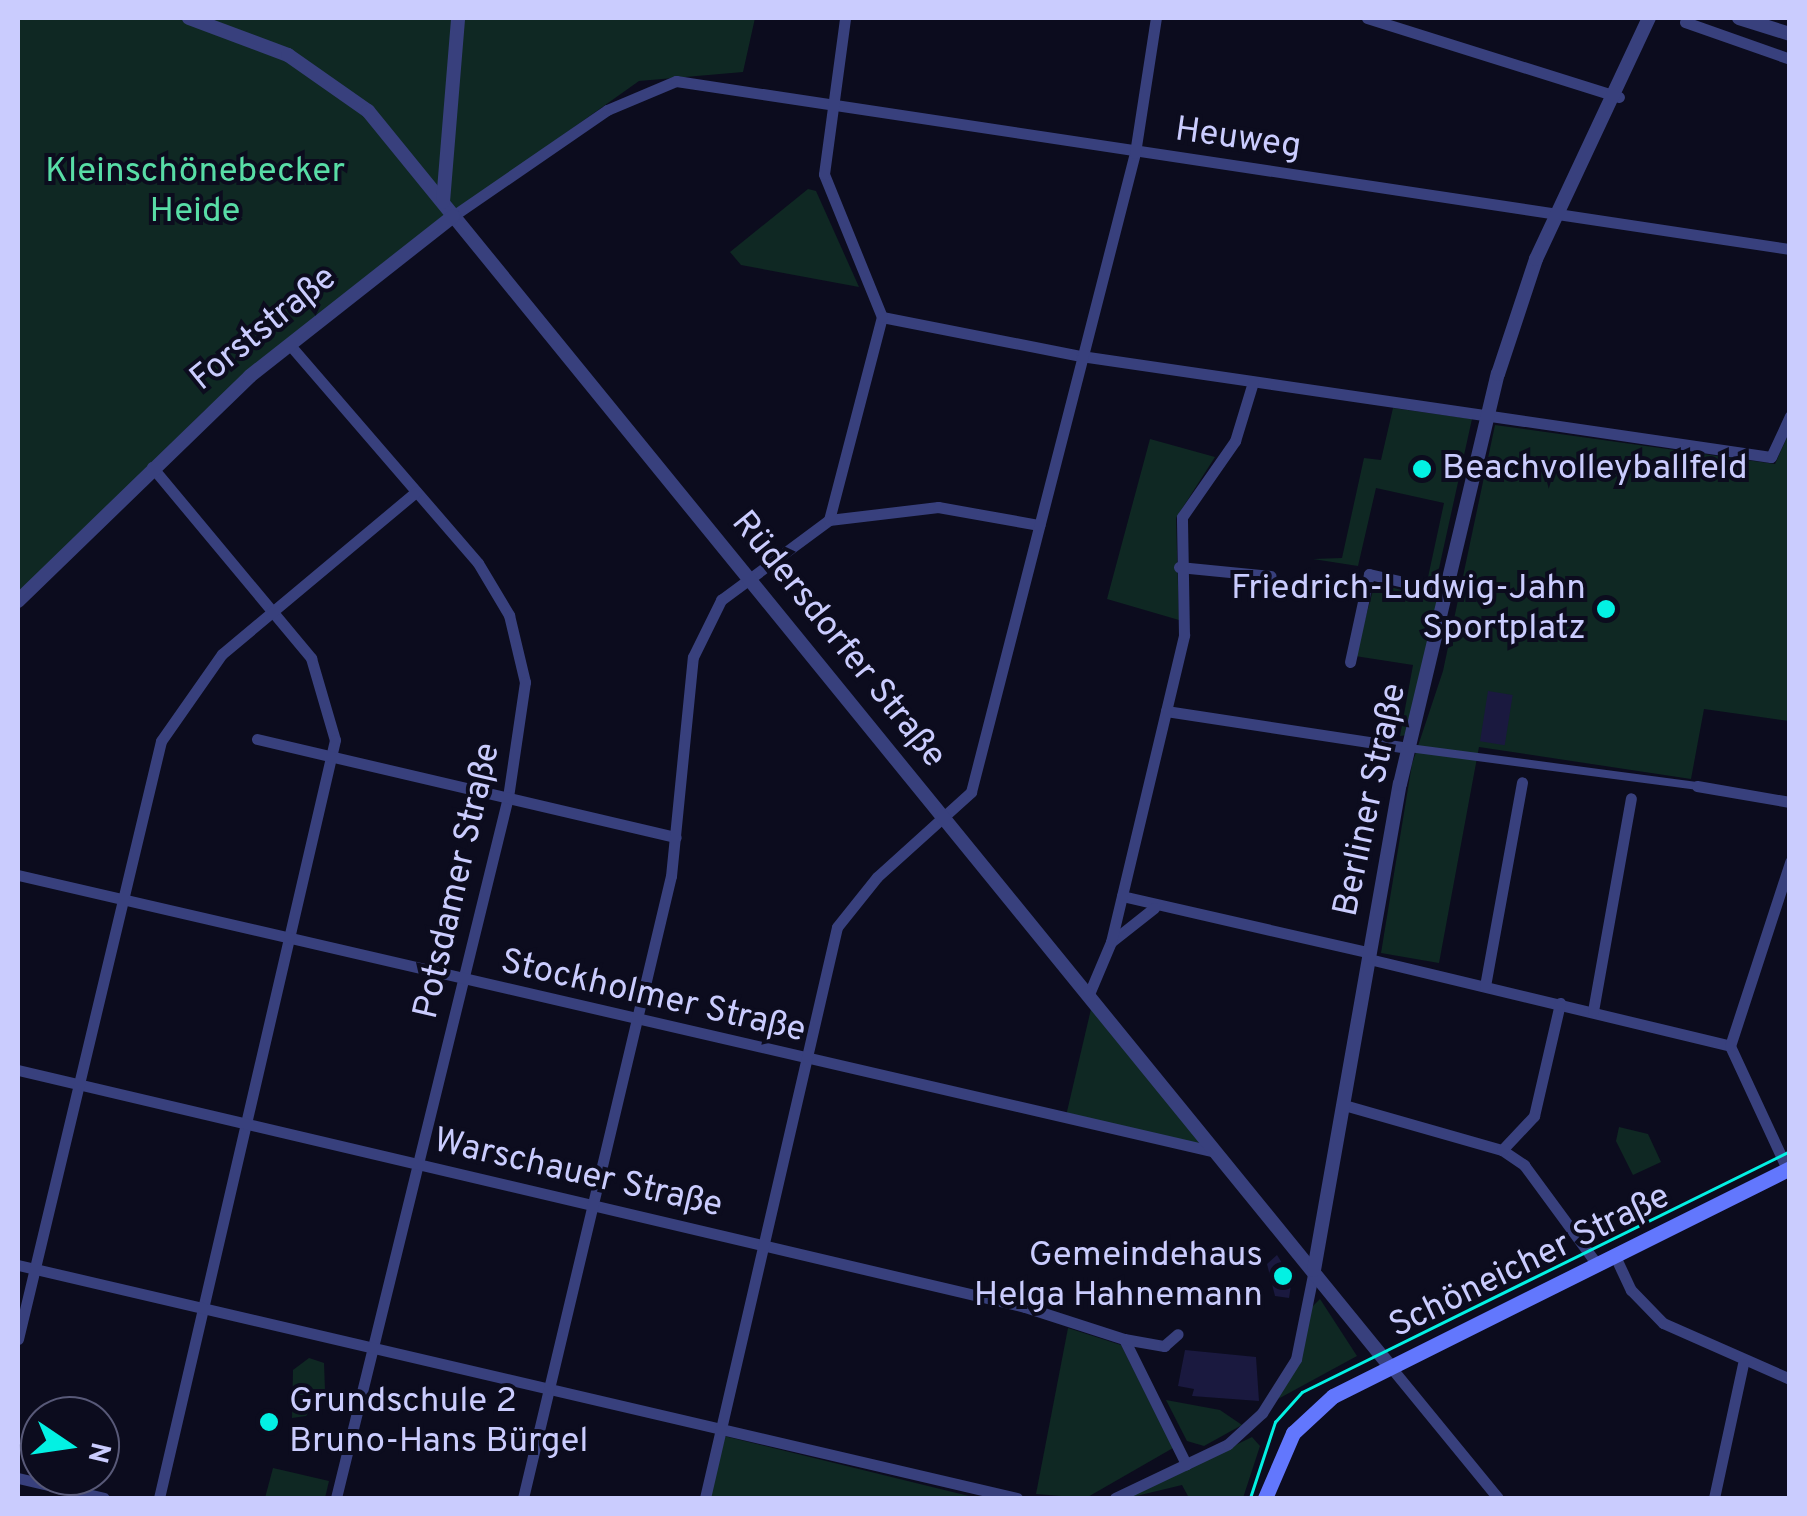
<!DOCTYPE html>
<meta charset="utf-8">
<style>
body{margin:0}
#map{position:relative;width:1807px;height:1516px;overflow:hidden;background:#0c0c1e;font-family:Overpass,sans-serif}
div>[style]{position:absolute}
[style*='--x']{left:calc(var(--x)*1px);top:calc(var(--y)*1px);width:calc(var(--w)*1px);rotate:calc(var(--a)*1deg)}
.green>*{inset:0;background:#0f2823}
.building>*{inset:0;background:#1a193f;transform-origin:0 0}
.pedestrian>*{height:8px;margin:-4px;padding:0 4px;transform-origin:4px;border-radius:4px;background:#38407d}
.minor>*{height:11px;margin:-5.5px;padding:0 5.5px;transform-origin:5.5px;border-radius:5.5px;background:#38407d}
.tertiary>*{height:14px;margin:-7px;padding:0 7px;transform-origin:7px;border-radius:7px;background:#38407d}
.secondary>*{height:15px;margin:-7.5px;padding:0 7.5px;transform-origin:7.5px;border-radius:7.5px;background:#6277fd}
.tram>*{height:2.5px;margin:-1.25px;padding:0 1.25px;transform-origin:1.25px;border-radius:1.25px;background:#03f1e3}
.dots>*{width:28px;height:28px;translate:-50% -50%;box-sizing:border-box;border:5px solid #0c0c1e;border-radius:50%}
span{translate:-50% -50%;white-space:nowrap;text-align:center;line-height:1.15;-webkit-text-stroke:8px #0c0c1e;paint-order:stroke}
.street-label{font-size:35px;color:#caccfe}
.park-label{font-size:35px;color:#58dda6}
.poi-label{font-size:35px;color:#caccfe}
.left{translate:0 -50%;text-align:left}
.right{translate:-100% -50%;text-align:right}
.frame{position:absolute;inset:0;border:20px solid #caccfe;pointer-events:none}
.north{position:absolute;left:20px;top:1396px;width:100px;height:100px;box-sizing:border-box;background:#0c0c1e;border:2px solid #585978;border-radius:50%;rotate:103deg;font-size:28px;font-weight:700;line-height:40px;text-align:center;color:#caccfe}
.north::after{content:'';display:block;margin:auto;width:35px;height:45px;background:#03f1e3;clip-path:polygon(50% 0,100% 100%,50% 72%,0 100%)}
</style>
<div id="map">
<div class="green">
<i style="clip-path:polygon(18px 18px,755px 18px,743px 72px,639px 81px,387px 260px,204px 411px,18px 595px)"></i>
<i style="clip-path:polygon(808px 189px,816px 191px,859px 287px,741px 265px,730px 252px)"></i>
<i style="clip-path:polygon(1393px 408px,1472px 419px,1436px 582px,1427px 582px,1444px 503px,1376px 488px,1358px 566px,1313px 559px,1342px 558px,1364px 458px,1381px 460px)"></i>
<i style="clip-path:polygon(1495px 425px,1775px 464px,1789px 433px,1789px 721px,1704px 709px,1691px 779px,1479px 747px,1439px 963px,1381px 953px,1412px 764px,1443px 671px)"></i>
<i style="clip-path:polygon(1150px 439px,1215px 457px,1176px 518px,1179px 620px,1107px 599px)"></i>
<i style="clip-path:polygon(1375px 583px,1440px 600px,1408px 735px,1400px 736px,1413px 665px,1355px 656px)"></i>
<i style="clip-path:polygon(1091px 1009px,1199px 1141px,1200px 1147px,1066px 1116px)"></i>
<i style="clip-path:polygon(1619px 1127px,1648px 1134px,1661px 1162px,1633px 1175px,1616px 1141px)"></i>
<i style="clip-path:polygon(1320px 1299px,1357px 1356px,1278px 1399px,1311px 1308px)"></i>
<i style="clip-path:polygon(1068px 1328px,1121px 1345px,1173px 1448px,1086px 1498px,1036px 1494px)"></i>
<i style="clip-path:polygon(309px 1358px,324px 1363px,325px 1390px,306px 1416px,292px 1418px,293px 1370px)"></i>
<i style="clip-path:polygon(1166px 1400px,1220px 1410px,1242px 1425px,1204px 1446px,1187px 1441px)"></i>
<i style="clip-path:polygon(720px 1435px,977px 1498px,704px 1498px)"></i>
<i style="clip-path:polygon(1252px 1437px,1260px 1446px,1243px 1498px,1189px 1498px,1182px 1485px,1128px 1498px)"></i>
<i style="clip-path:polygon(273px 1468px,329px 1481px,325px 1498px,265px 1498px)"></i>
</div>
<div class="building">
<i style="left:1488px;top:691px;width:25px;height:51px;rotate:9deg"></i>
<i style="clip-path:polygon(1277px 1255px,1292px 1279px,1289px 1298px,1275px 1296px,1267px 1264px)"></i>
<i style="clip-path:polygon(1185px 1350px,1256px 1357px,1259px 1401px,1192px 1396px,1194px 1389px,1178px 1386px)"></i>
</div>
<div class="pedestrian">
<i style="--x:1409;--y:748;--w:290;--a:7.5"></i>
</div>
<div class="minor">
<i style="--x:1367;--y:18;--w:264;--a:17.4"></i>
<i style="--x:1685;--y:22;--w:111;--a:19.4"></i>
<i style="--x:453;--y:216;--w:187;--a:-34.5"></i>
<i style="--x:607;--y:110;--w:75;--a:-22.8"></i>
<i style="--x:676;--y:81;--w:1127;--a:8.58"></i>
<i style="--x:882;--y:317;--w:203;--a:11.1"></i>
<i style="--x:1081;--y:356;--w:697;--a:8.33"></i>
<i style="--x:1771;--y:457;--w:45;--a:-65.1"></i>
<i style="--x:289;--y:344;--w:289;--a:49.2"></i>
<i style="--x:478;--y:563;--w:61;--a:59.2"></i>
<i style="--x:509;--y:615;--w:69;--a:76.6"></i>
<i style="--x:525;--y:682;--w:116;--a:98.4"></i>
<i style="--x:508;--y:797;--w:722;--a:103.79"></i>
<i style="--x:152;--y:467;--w:249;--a:50.2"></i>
<i style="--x:311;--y:658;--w:85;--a:73.7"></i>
<i style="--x:335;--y:740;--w:778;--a:103.07"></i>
<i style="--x:829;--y:520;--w:110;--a:-6.8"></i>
<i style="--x:938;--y:507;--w:103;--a:10.1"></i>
<i style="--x:1179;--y:567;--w:92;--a:5.6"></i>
<i style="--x:1350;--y:662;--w:90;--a:-77.8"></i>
<i style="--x:1369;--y:574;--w:84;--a:13"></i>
<i style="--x:1166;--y:711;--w:245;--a:8.7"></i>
<i style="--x:257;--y:739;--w:430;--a:13.2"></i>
<i style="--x:1697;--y:786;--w:94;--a:9.8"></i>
<i style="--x:18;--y:875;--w:1230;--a:13.02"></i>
<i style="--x:1122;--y:896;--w:254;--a:12.9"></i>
<i style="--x:1111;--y:942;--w:55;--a:-38.3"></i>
<i style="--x:1369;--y:959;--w:371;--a:13.5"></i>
<i style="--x:1730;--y:1046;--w:136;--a:65.1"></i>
<i style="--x:1485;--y:986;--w:207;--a:-79.7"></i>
<i style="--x:1089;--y:994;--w:56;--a:-67.1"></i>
<i style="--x:1111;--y:942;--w:316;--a:-76.6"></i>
<i style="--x:1184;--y:635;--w:118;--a:-91"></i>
<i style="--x:1182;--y:517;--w:93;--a:-55.1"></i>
<i style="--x:1235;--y:441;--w:62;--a:-73"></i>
<i style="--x:1593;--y:1011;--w:216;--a:-79.9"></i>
<i style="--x:1730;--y:1046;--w:194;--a:-71.9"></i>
<i style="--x:18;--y:1070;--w:1035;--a:13.24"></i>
<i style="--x:1025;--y:1307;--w:104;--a:17.9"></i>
<i style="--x:1124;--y:1339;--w:140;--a:63.6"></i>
<i style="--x:1344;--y:1105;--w:164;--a:15.9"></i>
<i style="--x:1502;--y:1150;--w:27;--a:34"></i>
<i style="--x:1524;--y:1165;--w:122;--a:53.7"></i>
<i style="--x:1502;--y:1150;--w:47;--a:-46.7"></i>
<i style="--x:1534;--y:1116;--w:116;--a:-77"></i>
<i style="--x:1614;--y:1254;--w:40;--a:65"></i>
<i style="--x:1631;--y:1290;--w:46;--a:45.9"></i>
<i style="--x:1663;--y:1323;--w:139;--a:23.8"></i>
<i style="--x:18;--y:1265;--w:1026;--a:13.13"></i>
<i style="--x:18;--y:1339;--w:615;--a:-76.55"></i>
<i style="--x:161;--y:741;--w:106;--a:-55"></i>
<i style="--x:222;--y:654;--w:253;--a:-39.9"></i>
<i style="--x:1124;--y:1339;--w:41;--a:9.9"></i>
<i style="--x:1164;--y:1346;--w:18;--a:-41"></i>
<i style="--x:1389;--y:1365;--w:172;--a:50.7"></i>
<i style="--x:18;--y:1478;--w:88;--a:13.1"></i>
<i style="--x:523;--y:1498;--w:639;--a:-76.62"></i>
<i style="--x:671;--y:876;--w:220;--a:-84.3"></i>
<i style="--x:693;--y:657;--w:64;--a:-63.8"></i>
<i style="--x:721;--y:600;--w:134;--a:-36.5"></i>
<i style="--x:829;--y:520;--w:210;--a:-75.4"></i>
<i style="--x:882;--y:317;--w:154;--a:-112.1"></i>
<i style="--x:824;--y:174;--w:157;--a:-82.3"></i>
<i style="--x:705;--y:1498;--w:586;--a:-76.98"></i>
<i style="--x:837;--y:927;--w:64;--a:-51.3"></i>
<i style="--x:877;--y:877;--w:127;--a:-42.1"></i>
<i style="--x:971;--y:792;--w:660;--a:-75.61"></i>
<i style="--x:1135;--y:153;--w:137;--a:-81.2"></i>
<i style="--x:1115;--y:1498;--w:125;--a:-25.5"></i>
<i style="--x:1228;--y:1444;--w:46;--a:-42.4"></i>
<i style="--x:1262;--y:1413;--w:64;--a:-57.8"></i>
<i style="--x:1296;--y:1359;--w:91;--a:-78.6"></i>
<i style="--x:1714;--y:1498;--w:137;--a:-77.8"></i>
</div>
<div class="tertiary">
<i style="--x:189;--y:18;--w:106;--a:20.5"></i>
<i style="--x:288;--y:55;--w:98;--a:35"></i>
<i style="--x:368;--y:111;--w:1617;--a:50.85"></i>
<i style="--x:1739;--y:18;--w:53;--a:17.4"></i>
<i style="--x:443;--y:202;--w:185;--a:-85.3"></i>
<i style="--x:18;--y:601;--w:323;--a:-44.1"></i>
<i style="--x:250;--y:376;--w:258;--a:-38.2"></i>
<i style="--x:1314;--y:1270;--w:494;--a:-80"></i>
<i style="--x:1400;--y:784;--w:422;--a:-76.6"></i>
<i style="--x:1498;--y:374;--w:121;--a:-71.7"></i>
<i style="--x:1536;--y:259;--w:266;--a:-64.9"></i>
</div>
<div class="secondary">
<i style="--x:1265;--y:1498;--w:71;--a:-66.7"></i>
<i style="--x:1293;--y:1433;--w:54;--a:-42.8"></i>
<i style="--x:1333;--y:1396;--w:511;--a:-26.51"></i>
</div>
<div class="tram">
<i style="--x:1250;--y:1498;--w:80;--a:-71.8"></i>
<i style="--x:1275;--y:1422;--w:40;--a:-48"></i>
<i style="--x:1302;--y:1392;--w:544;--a:-26.28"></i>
</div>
<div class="dots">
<i style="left:1422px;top:469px;background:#03f1e3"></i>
<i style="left:1606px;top:609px;background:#03f1e3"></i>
<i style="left:1283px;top:1276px;background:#03f1e3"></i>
<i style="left:269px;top:1422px;background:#03f1e3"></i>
</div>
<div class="street-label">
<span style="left:1238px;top:139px;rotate:8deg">Heuweg</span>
<span style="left:264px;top:329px;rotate:-39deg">Forststraße</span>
<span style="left:838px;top:640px;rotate:51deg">Rüdersdorfer Straße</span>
<span style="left:1371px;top:800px;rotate:-78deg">Berliner Straße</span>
<span style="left:458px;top:881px;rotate:-77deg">Potsdamer Straße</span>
<span style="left:653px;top:997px;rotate:13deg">Stockholmer Straße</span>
<span style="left:578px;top:1174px;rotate:13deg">Warschauer Straße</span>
<span style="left:1530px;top:1262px;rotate:-26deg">Schöneicher Straße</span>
</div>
<div class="park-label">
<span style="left:195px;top:192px">Kleinschönebecker<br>Heide</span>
</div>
<div class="poi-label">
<span class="left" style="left:1442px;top:469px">Beachvolleyballfeld</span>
<span class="right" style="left:1586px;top:609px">Friedrich-Ludwig-Jahn<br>Sportplatz</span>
<span class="right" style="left:1263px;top:1276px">Gemeindehaus<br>Helga Hahnemann</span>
<span class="left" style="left:289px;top:1422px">Grundschule 2<br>Bruno-Hans Bürgel</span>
</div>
<div class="frame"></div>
<div class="north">N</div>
</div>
